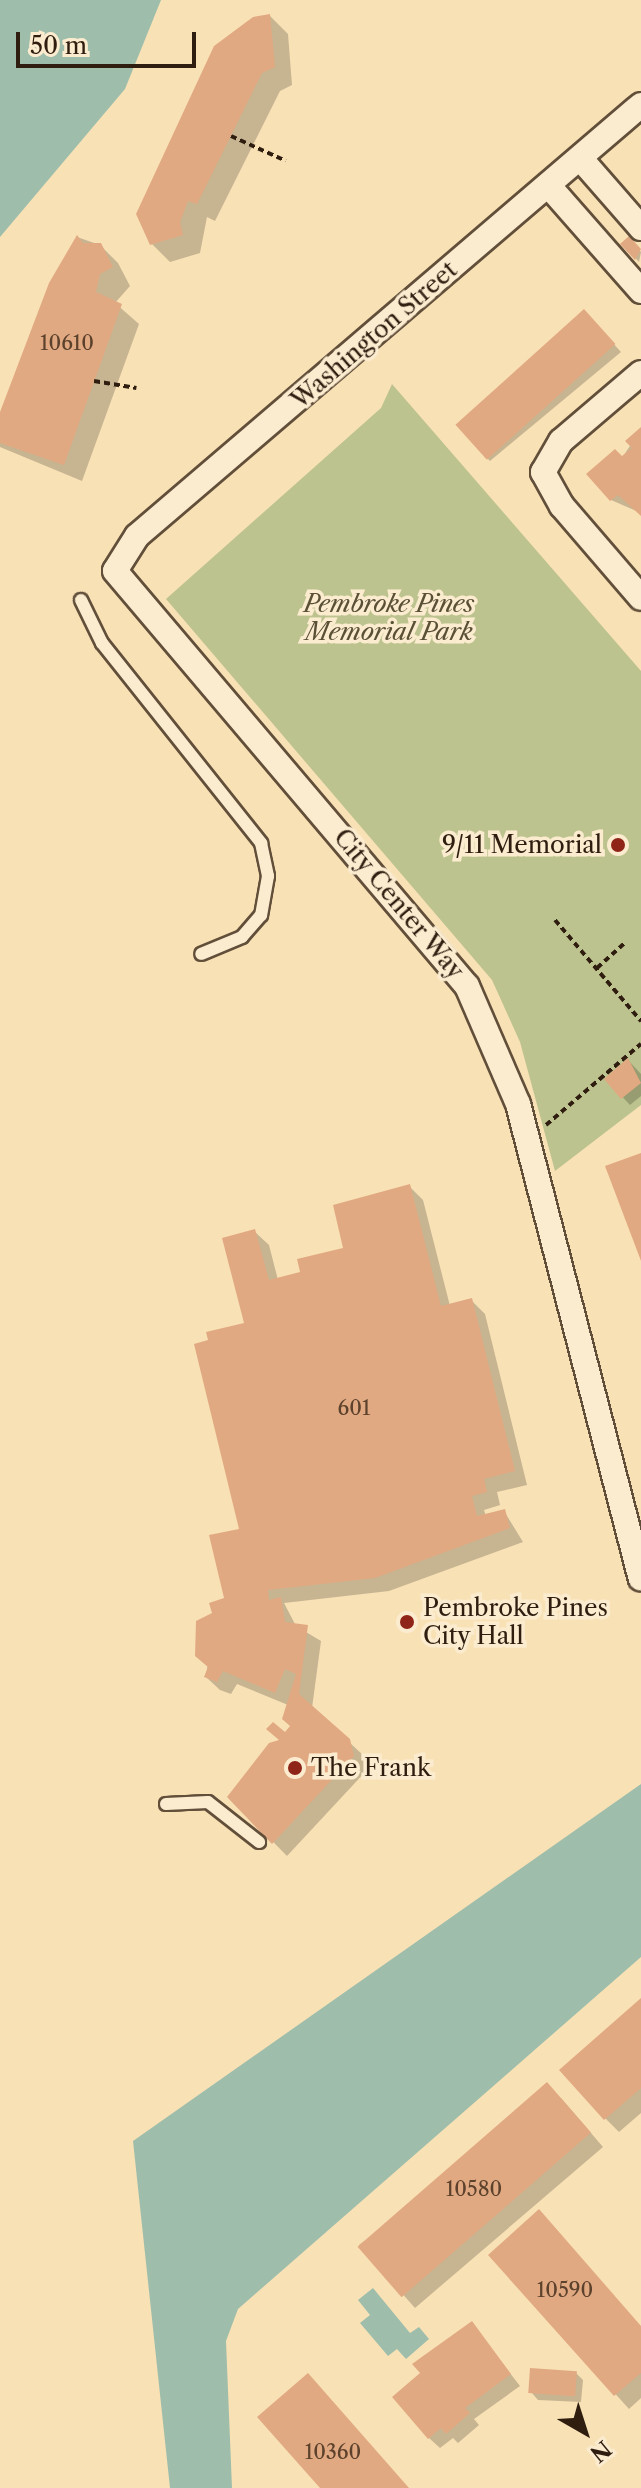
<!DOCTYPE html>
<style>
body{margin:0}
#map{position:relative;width:641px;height:2488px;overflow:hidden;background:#f9e1b6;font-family:"Libre Caslon Text",serif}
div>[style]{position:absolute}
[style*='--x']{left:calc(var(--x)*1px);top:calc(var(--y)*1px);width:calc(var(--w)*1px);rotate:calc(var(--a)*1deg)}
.green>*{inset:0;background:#bdc38e}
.water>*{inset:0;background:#9ebeab}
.shadow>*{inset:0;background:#0003}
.building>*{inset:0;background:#e1a982;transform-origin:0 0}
.path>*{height:4px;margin-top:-2px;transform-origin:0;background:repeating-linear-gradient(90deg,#2f1e10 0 6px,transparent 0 10px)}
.roads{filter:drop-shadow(2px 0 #624f3a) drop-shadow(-2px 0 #624f3a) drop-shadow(0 2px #624f3a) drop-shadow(0 -2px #624f3a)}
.service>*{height:12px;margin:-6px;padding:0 6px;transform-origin:6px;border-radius:6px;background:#fbecd0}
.minor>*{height:24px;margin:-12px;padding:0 12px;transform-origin:12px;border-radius:12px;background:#fbecd0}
.dots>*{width:22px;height:22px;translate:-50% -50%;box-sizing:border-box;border:4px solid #fbecd0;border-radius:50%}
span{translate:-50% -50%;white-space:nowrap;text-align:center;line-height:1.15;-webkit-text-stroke:7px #fbecd0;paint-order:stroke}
.number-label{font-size:20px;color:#5c412c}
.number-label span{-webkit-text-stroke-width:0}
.street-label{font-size:24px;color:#2f1e10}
.park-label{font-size:24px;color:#5a5036;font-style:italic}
.poi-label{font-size:24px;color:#2f1e10}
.right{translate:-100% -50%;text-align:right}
.left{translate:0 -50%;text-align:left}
.north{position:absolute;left:545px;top:2392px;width:80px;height:80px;-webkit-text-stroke:6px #fbecd0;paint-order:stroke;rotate:141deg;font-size:22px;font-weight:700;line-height:32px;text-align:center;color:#2f1e10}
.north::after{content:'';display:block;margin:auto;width:28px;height:36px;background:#2f1e10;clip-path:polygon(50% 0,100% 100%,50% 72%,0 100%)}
.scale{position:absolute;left:16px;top:32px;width:180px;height:36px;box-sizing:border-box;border:4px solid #2f1e10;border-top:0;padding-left:10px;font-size:24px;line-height:28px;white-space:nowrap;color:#2f1e10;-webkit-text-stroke:6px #fbecd0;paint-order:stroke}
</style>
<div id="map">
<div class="green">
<i style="clip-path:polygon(392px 384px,641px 671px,641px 1105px,555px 1171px,520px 1042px,492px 980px,166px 599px,381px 408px)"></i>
</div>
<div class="water">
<i style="clip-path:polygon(0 0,161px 0,125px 89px,0 237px)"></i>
<i style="clip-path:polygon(641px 1784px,641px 1957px,238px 2309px,226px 2341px,232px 2488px,170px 2488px,133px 2141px)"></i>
<i style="clip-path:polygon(373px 2288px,410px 2333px,419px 2327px,429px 2339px,406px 2359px,397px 2349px,388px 2356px,360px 2323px,370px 2315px,358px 2300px)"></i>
</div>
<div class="shadow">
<i style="clip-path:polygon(270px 16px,288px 34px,292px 85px,280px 91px,215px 221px,207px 217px,200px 253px,170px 262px,152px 244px)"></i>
<i style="clip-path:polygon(77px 237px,100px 245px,118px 263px,130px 286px,115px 303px,139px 324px,82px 481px,0 447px,0 418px)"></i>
<i style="clip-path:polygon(629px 239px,641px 252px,639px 262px,623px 244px)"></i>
<i style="clip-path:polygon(591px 319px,621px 352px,490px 461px,483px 454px)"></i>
<i style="clip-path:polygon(641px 429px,641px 513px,611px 500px,622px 458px)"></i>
<i style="clip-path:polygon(628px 1060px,641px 1074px,641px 1096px,630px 1105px,606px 1079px)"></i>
<i style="clip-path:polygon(410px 1187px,423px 1200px,450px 1306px,471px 1300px,485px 1314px,527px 1485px,497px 1492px,500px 1505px,484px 1510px,486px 1516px,504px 1511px,523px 1542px,389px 1591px,284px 1603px,296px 1626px,321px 1641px,312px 1708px,363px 1755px,367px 1770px,287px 1856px,229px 1797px,293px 1726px,288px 1705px,237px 1684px,231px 1694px,220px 1690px,206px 1677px,214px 1614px,227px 1600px,242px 1530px,255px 1232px,269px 1245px,278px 1280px,302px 1273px,346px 1249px)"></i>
<i style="clip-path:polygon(641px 2001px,641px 2113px,619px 2132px,605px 2118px)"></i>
<i style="clip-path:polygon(561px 2098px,603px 2147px,415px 2308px,359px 2245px)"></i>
<i style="clip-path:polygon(490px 2255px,641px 2327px,641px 2398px,629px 2409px)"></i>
<i style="clip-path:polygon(472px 2324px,520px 2386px,474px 2419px,479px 2425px,458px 2443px,453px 2438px,440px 2448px,429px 2438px)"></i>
<i style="clip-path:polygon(576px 2373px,583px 2380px,581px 2402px,538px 2400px,531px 2392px)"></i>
</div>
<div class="building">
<i style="clip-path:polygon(270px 14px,275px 67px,262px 73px,197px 204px,188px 201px,180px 222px,183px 235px,150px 245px,136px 214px,214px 46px,253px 17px)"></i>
<i style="clip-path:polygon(77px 235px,83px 243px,101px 243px,113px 267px,100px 274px,96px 292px,122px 304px,64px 465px,0 443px,0 412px,49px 283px)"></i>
<i style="clip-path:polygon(629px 236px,641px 249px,635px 260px,620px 244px)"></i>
<i style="left:584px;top:309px;width:47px;height:173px;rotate:48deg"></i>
<i style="clip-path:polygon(641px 427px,641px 516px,618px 495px,610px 501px,586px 474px,615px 449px,622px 456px,632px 448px,625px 441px)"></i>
<i style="clip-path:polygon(628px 1058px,641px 1083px,621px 1099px,604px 1079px)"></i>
<i style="clip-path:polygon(641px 1153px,641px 1261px,605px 1166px)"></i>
<i style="clip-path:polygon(410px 1184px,441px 1306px,472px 1298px,515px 1471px,484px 1479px,487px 1492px,472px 1496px,477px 1516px,505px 1509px,510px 1528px,375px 1578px,268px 1590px,269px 1600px,281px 1597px,285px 1622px,308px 1625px,299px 1694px,350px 1739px,354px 1756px,272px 1844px,227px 1797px,269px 1743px,279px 1740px,266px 1729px,273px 1722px,285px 1732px,290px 1726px,282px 1719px,296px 1674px,285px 1669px,275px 1693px,223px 1671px,217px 1682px,204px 1677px,208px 1667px,195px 1656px,196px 1621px,212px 1613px,209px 1603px,224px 1598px,209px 1535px,239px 1529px,194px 1344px,208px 1340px,206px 1332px,244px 1323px,222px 1238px,255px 1229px,269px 1280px,300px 1272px,297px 1259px,343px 1248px,333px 1205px)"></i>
<i style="clip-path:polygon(641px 1998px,641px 2088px,604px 2120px,559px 2070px)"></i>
<i style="left:547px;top:2082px;width:67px;height:251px;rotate:49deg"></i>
<i style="clip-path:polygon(539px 2209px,641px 2326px,641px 2373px,614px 2396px,488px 2255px)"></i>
<i style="clip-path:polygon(472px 2321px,511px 2374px,465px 2408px,470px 2413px,446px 2434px,441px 2428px,428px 2439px,392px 2397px,420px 2373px,412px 2364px)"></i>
<i style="left:530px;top:2368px;width:47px;height:25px;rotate:4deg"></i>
<i style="clip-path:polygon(308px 2373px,409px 2488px,320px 2488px,257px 2417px)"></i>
</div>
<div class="path">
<i style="--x:231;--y:136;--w:60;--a:24.4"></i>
<i style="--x:94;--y:381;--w:43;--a:9.5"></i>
<i style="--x:555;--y:920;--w:133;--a:49.6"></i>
<i style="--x:597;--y:968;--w:38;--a:-42"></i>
<i style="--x:546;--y:1125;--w:125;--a:-40.5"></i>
</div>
<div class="roads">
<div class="service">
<i style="--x:81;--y:600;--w:48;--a:64"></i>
<i style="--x:102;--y:643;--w:256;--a:51.5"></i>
<i style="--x:261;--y:843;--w:34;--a:78"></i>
<i style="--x:268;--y:876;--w:40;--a:100"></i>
<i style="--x:261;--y:915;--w:29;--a:131"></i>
<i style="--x:242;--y:937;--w:44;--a:157.5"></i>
<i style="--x:166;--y:1804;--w:42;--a:-2.7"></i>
<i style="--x:208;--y:1802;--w:65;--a:38.1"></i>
</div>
<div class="minor">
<i style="--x:641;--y:105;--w:663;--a:139.46"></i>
<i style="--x:137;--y:536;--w:41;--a:122.2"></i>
<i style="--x:115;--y:571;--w:544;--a:49.7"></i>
<i style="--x:467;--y:986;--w:129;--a:66.6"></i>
<i style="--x:518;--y:1104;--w:490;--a:75.5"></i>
<i style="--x:580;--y:158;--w:93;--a:48.9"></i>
<i style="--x:548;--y:185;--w:141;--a:48.7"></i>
<i style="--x:641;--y:373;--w:105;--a:139.6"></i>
<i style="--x:561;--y:441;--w:36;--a:120"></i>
<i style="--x:543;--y:472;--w:39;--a:61"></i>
<i style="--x:562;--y:506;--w:121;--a:49.3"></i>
</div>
</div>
<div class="dots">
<i style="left:618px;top:845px;background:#8f2418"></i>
<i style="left:407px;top:1622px;background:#8f2418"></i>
<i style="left:295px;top:1768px;background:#8f2418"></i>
</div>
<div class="number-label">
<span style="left:67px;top:343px">10610</span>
<span style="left:354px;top:1408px">601</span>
<span style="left:474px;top:2189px">10580</span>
<span style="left:565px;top:2290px">10590</span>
<span style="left:333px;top:2452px">10360</span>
</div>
<div class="street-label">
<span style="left:374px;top:335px;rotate:-41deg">Washington Street</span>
<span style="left:399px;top:904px;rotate:50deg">City Center Way</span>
</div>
<div class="park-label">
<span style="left:389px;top:618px">Pembroke Pines<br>Memorial Park</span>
</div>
<div class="poi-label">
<span class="right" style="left:602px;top:845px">9/11 Memorial</span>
<span class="left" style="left:423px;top:1622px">Pembroke Pines<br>City Hall</span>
<span class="left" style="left:311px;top:1768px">The Frank</span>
</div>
<div class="north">N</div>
<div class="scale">50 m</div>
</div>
